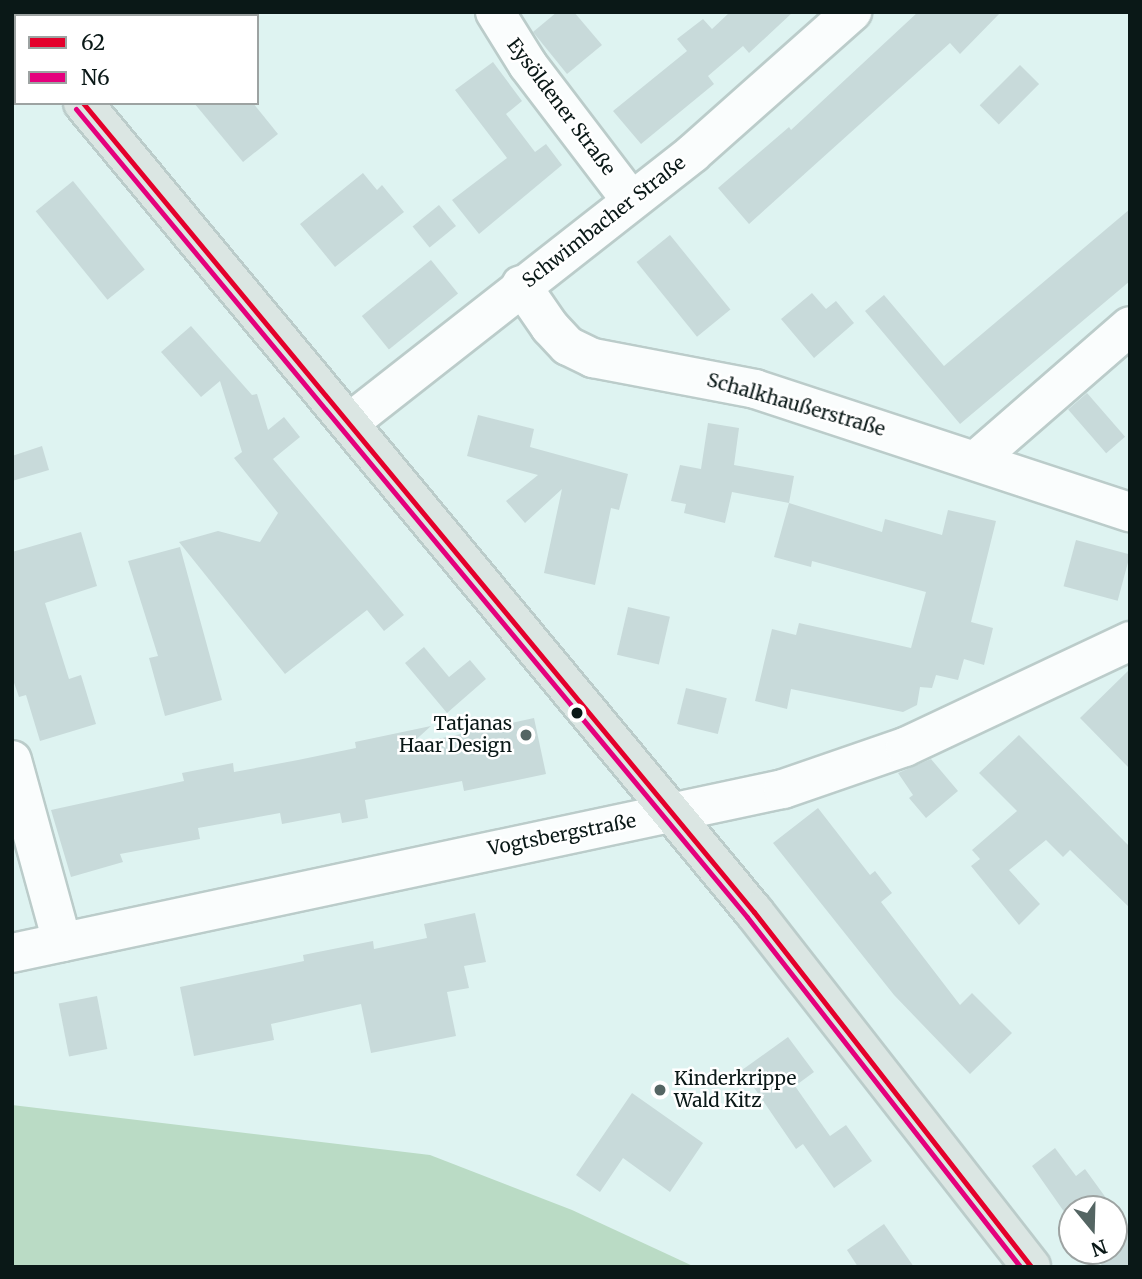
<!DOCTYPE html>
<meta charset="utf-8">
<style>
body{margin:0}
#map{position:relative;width:1142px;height:1279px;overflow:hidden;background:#def3f1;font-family:Merriweather,serif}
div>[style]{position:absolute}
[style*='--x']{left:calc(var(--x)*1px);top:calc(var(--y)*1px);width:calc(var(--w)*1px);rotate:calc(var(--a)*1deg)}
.forest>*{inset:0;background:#badbc5}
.building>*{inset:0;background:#c8dada;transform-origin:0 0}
.roads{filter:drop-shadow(2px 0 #bbccca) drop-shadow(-2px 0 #bbccca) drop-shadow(0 2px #bbccca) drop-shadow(0 -2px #bbccca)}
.minor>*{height:38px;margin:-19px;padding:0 19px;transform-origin:19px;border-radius:19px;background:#fafdfd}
.major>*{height:38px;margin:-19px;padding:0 19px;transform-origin:19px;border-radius:19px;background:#dbe6e3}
.bus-1>*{height:5px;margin:-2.5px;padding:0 2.5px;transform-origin:2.5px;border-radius:2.5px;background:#e4002b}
.bus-2>*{height:5px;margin:-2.5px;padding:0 2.5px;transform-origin:2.5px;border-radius:2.5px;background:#e5007d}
.dots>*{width:19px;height:19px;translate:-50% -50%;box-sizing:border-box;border:4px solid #fff;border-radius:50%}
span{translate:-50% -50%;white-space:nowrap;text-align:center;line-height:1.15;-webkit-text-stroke:5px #fff;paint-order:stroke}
.street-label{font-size:19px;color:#0a1817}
.poi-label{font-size:19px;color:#0a1817}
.right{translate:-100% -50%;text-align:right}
.left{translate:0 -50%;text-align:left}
.frame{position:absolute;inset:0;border:14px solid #0a1817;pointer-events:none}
.legend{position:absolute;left:14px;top:14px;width:245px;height:91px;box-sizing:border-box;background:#fff;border:2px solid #9da3a2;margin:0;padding:9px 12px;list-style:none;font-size:21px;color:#0a1817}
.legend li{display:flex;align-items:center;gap:14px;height:35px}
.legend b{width:35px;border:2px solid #9da3a2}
.north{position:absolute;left:1058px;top:1195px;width:70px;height:70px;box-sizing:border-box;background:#fff;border:2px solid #9da3a2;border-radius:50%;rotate:161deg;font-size:19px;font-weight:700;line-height:28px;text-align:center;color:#0a1817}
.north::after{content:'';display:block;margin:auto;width:24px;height:32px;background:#546563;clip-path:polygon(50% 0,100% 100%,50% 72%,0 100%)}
</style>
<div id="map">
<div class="forest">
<i style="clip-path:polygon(12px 1105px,430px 1155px,572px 1210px,695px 1267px,12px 1267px)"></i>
</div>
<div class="building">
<i style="clip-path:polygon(557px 12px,574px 12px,602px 45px,567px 74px,533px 32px)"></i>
<i style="clip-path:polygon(730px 12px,793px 12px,749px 53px,743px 46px,708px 76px,714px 84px,641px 144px,613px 111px,687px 51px,677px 39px,703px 19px,712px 29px)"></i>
<i style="clip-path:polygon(918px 12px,1001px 12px,960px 54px,950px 43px,749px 224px,718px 188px,789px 127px,791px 130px)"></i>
<i style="clip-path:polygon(493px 62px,522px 101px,506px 114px,535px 152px,546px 144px,562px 165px,479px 234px,452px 200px,507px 158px,455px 90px)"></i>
<i style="left:1020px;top:65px;width:27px;height:57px;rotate:45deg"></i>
<i style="clip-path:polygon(194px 103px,253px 103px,278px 134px,243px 162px)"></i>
<i style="clip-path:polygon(363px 173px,377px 190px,382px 185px,404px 212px,335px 267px,300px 224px)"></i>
<i style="left:73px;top:181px;width:114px;height:48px;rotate:51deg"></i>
<i style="left:439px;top:205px;width:27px;height:34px;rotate:51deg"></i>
<i style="clip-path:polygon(1130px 209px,1130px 281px,960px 424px,865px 311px,884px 295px,944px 366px)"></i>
<i style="left:670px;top:235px;width:96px;height:43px;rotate:51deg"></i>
<i style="left:431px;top:260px;width:43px;height:89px;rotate:51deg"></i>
<i style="clip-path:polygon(812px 293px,826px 309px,836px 301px,854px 323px,814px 358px,781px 319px)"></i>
<i style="clip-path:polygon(191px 326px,252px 395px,257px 394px,268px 430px,284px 417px,300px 437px,273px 459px,404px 615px,384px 631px,367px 610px,285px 674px,179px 542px,218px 531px,260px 542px,278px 513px,234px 458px,242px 452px,220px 381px,201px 397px,161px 352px)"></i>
<i style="left:1087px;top:393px;width:58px;height:25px;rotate:49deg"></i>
<i style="clip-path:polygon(478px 415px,534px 429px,530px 447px,628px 474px,619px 510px,611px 508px,595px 585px,544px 573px,562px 489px,525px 523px,506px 501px,538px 475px,467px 456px)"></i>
<i style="clip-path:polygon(708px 423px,739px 428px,734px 465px,794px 476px,789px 503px,732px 492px,725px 523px,684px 513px,686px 504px,671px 501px,680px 465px,701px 469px)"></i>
<i style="clip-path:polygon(42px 446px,49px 470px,12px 481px,12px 456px)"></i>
<i style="clip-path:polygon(789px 503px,882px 532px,885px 519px,942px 535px,948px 510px,996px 521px,971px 622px,993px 628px,984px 665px,964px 659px,958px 680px,936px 675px,932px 688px,920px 687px,917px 705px,903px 712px,791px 689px,787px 709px,755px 701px,772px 629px,796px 635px,799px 623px,911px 648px,926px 592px,812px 561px,811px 567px,774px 557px)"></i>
<i style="clip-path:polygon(81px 532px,97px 586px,45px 603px,69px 679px,81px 675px,96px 724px,40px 741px,26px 695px,19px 697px,12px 677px,12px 552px)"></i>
<i style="left:1076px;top:540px;width:56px;height:48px;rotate:15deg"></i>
<i style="clip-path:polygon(180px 547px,222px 700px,165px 716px,149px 658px,158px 656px,128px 561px)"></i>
<i style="left:628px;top:607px;width:43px;height:49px;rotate:13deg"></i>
<i style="clip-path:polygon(424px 647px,449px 677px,470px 660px,486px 679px,447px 713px,405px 663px)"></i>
<i style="clip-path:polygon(1130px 669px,1130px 769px,1080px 718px)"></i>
<i style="left:686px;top:688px;width:42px;height:37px;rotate:14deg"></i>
<i style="clip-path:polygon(534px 718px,546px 774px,464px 791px,462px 781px,365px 800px,368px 818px,342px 823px,340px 813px,282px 824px,280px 813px,198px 828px,200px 839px,120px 854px,123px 862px,71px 877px,51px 810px,184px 781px,182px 773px,233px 763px,234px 772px,298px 760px,356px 748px,355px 742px,431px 726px,410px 745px)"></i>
<i style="clip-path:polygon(1019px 735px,1130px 847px,1130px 908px,1070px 850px,1063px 857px,1046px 840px,1009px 870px,1040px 904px,1019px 925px,971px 866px,980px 859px,972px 850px,1017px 811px,979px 773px)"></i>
<i style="clip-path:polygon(931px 759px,958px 791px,926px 818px,909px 798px,913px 795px,898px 773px)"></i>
<i style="clip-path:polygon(818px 808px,870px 875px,875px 871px,892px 893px,881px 902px,960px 1005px,972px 993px,1012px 1033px,970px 1074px,894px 995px,773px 843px)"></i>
<i style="clip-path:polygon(475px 913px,486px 962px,464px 966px,469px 988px,447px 992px,456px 1036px,371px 1053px,361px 1004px,271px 1024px,274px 1040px,194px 1056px,180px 987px,304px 961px,303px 955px,373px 941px,374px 949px,427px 938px,424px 924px)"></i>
<i style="left:97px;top:996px;width:54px;height:39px;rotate:79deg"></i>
<i style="clip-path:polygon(788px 1037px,814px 1072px,795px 1086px,830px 1136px,846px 1125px,872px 1161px,834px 1188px,803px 1144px,796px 1149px,742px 1070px)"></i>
<i style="clip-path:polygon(632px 1093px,703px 1143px,670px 1192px,623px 1158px,600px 1192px,576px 1175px)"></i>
<i style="clip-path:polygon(1055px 1148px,1076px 1176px,1085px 1169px,1114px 1209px,1072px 1209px,1072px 1223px,1032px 1166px)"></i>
<i style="clip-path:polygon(1114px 1209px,1130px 1232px,1130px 1267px,1103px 1267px,1092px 1251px,1114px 1251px)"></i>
<i style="clip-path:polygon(884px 1224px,914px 1267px,858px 1267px,847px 1250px)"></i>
</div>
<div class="roads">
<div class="minor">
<i style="--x:495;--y:12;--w:62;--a:58.1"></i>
<i style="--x:528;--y:65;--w:170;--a:52.7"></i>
<i style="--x:521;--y:285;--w:51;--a:55.4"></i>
<i style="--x:550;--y:327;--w:26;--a:47"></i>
<i style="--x:568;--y:346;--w:28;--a:26"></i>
<i style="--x:593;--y:358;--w:165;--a:10.8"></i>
<i style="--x:755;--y:389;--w:395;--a:18.2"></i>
<i style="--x:349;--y:423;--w:437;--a:-38.1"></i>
<i style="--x:693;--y:153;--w:213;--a:-41.6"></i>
<i style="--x:976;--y:460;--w:204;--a:-41"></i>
<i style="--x:12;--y:760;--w:189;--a:74.6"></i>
<i style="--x:12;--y:953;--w:788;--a:-12.01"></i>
<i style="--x:783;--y:789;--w:129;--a:-19"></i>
<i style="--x:905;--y:747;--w:249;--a:-25.2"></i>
</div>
<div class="major">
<i style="--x:12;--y:18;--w:6;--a:51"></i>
<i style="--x:83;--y:103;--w:1051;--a:50.33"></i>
<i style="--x:754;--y:912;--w:450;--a:52"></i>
</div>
</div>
<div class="bus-1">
<i style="--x:83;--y:103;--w:1051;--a:50.33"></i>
<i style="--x:754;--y:912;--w:450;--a:52"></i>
</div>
<div class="bus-2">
<i style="--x:76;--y:109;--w:1050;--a:50.29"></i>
<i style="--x:747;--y:917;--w:444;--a:52"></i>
</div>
<div class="dots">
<i style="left:577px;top:713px;background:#0a1817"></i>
<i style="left:526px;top:735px;background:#546563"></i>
<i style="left:660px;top:1090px;background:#546563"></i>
</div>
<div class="street-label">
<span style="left:561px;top:107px;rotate:53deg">Eysöldener Straße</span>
<span style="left:604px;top:222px;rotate:-38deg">Schwimbacher Straße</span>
<span style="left:796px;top:405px;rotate:16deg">Schalkhaußerstraße</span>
<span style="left:562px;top:835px;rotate:-11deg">Vogtsbergstraße</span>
</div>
<div class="poi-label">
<span class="right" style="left:512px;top:735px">Tatjanas<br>Haar Design</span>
<span class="left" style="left:674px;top:1090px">Kinderkrippe<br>Wald Kitz</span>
</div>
<div class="frame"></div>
<ul class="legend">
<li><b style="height:9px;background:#e4002b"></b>62</li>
<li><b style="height:9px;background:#e5007d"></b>N6</li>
</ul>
<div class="north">N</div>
</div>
